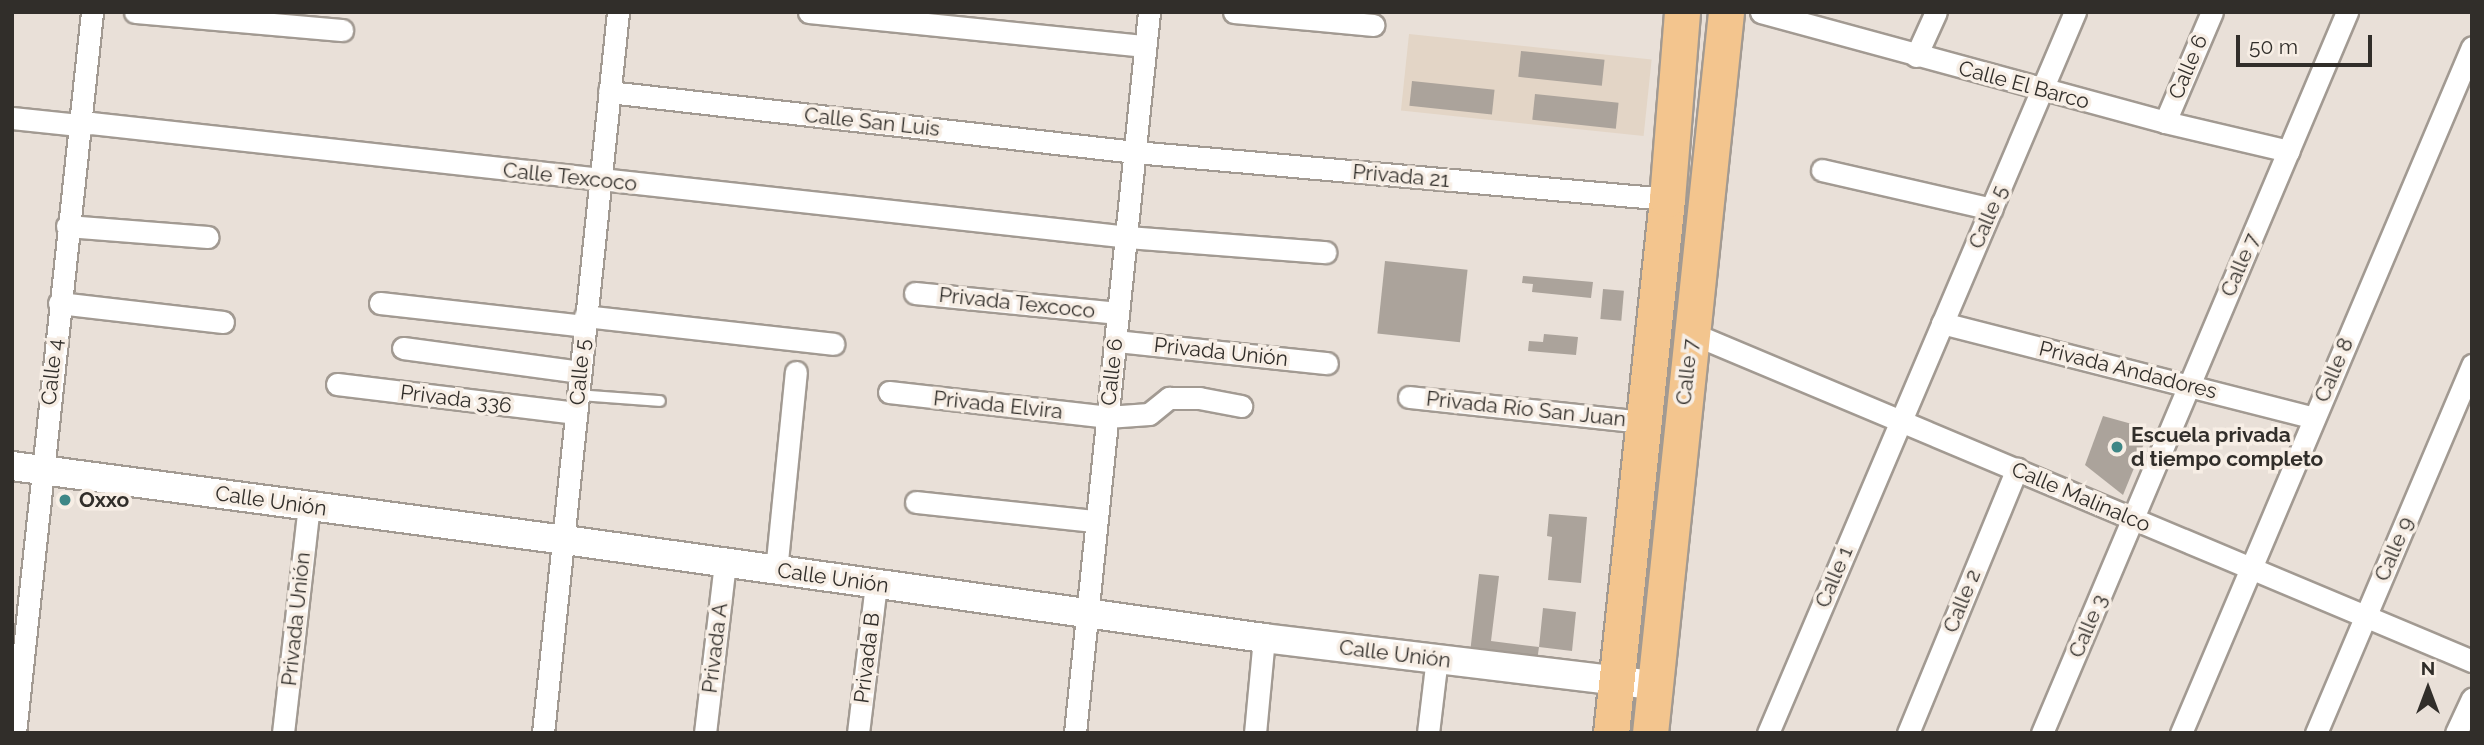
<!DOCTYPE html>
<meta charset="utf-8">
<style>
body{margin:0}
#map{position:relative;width:2484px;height:745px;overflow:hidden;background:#e9e0d8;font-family:Raleway,sans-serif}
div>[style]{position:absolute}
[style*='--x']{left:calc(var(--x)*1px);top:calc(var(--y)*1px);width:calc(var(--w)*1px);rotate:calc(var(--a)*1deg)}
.built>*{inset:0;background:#e3d5c6;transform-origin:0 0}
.building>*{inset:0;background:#aba39b;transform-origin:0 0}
.roads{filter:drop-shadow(2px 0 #a29a92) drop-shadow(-2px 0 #a29a92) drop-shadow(0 2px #a29a92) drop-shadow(0 -2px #a29a92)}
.service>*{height:10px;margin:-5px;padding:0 5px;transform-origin:5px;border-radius:5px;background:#fff}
.minor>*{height:21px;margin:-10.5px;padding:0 10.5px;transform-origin:10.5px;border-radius:10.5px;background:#fff}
.tertiary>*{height:28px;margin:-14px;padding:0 14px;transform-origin:14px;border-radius:14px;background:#fff}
.primary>*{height:35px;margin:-17.5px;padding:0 17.5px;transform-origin:17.5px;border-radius:17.5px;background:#f3c58e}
.dots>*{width:19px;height:19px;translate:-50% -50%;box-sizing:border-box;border:4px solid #f7eee5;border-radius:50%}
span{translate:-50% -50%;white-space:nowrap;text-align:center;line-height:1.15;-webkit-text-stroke:7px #f7eee5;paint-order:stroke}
.street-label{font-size:21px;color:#312e2a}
.poi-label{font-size:21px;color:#312e2a;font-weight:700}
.left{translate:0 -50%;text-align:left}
.frame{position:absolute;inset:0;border:14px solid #312e2a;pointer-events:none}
.north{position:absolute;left:2393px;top:654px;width:70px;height:70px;-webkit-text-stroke:5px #f7eee5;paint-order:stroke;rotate:0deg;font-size:19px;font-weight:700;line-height:28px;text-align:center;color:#312e2a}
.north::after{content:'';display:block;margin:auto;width:24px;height:32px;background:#312e2a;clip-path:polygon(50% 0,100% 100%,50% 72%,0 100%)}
.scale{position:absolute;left:2236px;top:35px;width:136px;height:32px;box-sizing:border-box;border:4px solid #312e2a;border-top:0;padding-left:9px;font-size:21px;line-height:24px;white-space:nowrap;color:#312e2a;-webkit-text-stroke:5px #f7eee5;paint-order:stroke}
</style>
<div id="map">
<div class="built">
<i style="left:1409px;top:34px;width:244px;height:77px;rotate:6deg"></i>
</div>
<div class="building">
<i style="left:1521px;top:51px;width:84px;height:26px;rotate:6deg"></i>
<i style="left:1412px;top:81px;width:83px;height:25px;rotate:6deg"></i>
<i style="left:1535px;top:94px;width:84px;height:26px;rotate:6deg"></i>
<i style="left:1385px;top:261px;width:83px;height:73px;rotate:6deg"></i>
<i style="clip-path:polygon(1523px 276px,1593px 282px,1591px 298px,1532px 292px,1533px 284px,1522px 283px)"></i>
<i style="left:1603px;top:289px;width:21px;height:30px;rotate:5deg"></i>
<i style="clip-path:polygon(1544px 334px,1578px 337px,1576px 355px,1528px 351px,1529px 341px,1543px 342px)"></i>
<i style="clip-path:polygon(2103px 416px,2150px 429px,2123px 495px,2085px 465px)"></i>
<i style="clip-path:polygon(1549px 514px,1587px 517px,1581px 583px,1548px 580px,1552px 537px,1547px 536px)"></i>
<i style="clip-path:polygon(1479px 574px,1499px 576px,1491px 641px,1539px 647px,1543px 608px,1576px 612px,1572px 651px,1539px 647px,1537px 661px,1470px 653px)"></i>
</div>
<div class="roads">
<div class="service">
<i style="--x:578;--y:395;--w:82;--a:4.2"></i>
</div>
<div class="minor">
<i style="--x:135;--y:12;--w:208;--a:5"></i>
<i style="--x:809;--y:12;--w:338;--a:5.8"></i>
<i style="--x:1234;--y:12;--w:140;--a:5.3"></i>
<i style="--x:1761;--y:12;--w:419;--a:15.2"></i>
<i style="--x:2165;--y:122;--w:127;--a:13.2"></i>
<i style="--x:1916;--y:56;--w:48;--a:-65.6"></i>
<i style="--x:609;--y:92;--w:529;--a:6.51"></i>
<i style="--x:1135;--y:152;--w:534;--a:5.05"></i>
<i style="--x:12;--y:118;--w:67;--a:6"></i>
<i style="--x:79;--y:125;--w:12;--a:-9"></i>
<i style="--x:91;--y:123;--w:1043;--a:6.27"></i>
<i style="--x:1128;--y:237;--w:198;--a:4.4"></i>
<i style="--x:2165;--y:122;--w:120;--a:-66.9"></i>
<i style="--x:1822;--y:170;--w:174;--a:12.9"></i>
<i style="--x:67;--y:226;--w:141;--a:4.5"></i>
<i style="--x:915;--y:293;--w:204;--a:5.6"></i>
<i style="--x:59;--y:303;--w:165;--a:6.6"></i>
<i style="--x:380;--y:303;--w:205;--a:6.4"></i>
<i style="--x:585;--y:316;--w:250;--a:6.4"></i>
<i style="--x:1942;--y:323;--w:384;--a:14.3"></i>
<i style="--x:1691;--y:333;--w:847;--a:22.78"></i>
<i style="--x:1116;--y:341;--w:212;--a:6"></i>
<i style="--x:403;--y:348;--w:179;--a:7.7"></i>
<i style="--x:337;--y:384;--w:241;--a:6.9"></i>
<i style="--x:889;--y:392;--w:219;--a:6.5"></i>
<i style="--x:1107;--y:417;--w:42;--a:-4.1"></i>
<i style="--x:1149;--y:414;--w:26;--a:-39"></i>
<i style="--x:1169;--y:398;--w:30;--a:0"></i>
<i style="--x:1199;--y:398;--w:43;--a:10.8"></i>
<i style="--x:1409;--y:397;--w:234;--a:6.1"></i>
<i style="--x:916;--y:502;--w:180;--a:6.1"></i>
<i style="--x:776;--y:571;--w:200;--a:-84.3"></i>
<i style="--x:15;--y:733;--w:725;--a:-83.9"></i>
<i style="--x:283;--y:733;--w:228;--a:-83.5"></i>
<i style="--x:543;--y:733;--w:725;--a:-84.06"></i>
<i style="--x:705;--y:733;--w:170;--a:-83.3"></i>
<i style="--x:858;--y:733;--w:150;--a:-83.1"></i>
<i style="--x:1075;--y:733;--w:725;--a:-84.14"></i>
<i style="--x:1255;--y:733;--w:95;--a:-84.6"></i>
<i style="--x:1428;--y:733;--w:76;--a:-83.2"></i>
<i style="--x:1768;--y:733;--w:784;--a:-66.94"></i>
<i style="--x:1908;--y:733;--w:286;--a:-67.6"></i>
<i style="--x:2042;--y:733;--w:783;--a:-67.07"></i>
<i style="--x:2181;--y:733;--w:745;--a:-67.01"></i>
<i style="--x:2316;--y:733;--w:400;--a:-67"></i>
<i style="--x:2456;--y:733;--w:38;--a:-65"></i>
</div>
<div class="tertiary">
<i style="--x:12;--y:466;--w:558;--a:7.62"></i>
<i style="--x:565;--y:540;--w:706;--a:7.98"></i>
<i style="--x:1264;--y:638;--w:394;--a:6.9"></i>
</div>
<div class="primary">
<i style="--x:1611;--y:733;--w:537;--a:-84.01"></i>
<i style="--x:1667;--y:199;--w:188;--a:-85.4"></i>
<i style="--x:1650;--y:733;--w:725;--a:-83.98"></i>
</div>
</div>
<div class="dots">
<i style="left:2117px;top:447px;background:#3e8786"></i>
<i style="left:65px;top:500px;background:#3e8786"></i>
</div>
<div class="street-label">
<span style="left:2188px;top:67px;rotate:-67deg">Calle 6</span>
<span style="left:2024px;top:85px;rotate:15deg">Calle El Barco</span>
<span style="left:872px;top:122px;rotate:6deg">Calle San Luis</span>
<span style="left:1401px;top:176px;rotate:5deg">Privada 21</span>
<span style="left:570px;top:177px;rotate:6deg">Calle Texcoco</span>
<span style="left:1988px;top:217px;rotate:-67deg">Calle 5</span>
<span style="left:2240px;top:265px;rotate:-67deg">Calle 7</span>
<span style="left:1017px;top:303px;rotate:6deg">Privada Texcoco</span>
<span style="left:1221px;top:352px;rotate:6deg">Privada Unión</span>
<span style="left:2128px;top:370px;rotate:14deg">Privada Andadores</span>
<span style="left:2334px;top:370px;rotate:-67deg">Calle 8</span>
<span style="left:52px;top:372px;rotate:-84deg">Calle 4</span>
<span style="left:580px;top:372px;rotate:-85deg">Calle 5</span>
<span style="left:1112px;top:372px;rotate:-84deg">Calle 6</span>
<span style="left:1687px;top:372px;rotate:-84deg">Calle 7</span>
<span style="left:456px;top:399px;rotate:7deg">Privada 336</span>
<span style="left:998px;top:405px;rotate:6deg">Privada Elvira</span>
<span style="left:1526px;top:409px;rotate:6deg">Privada Río San Juan</span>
<span style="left:2081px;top:497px;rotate:23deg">Calle Malinalco</span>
<span style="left:271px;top:501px;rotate:8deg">Calle Unión</span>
<span style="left:2394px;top:549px;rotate:-67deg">Calle 9</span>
<span style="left:1834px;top:577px;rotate:-67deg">Calle 1</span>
<span style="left:833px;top:578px;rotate:8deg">Calle Unión</span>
<span style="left:1962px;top:601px;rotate:-68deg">Calle 2</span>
<span style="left:296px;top:619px;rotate:-84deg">Privada Unión</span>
<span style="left:2088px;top:626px;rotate:-67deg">Calle 3</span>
<span style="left:715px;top:648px;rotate:-83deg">Privada A</span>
<span style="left:1395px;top:654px;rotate:7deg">Calle Unión</span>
<span style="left:867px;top:658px;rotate:-83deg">Privada B</span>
</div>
<div class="poi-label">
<span class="left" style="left:2131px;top:447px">Escuela privada<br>d tiempo completo</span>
<span class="left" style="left:79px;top:500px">Oxxo</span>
</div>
<div class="frame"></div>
<div class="north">N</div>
<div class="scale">50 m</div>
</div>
